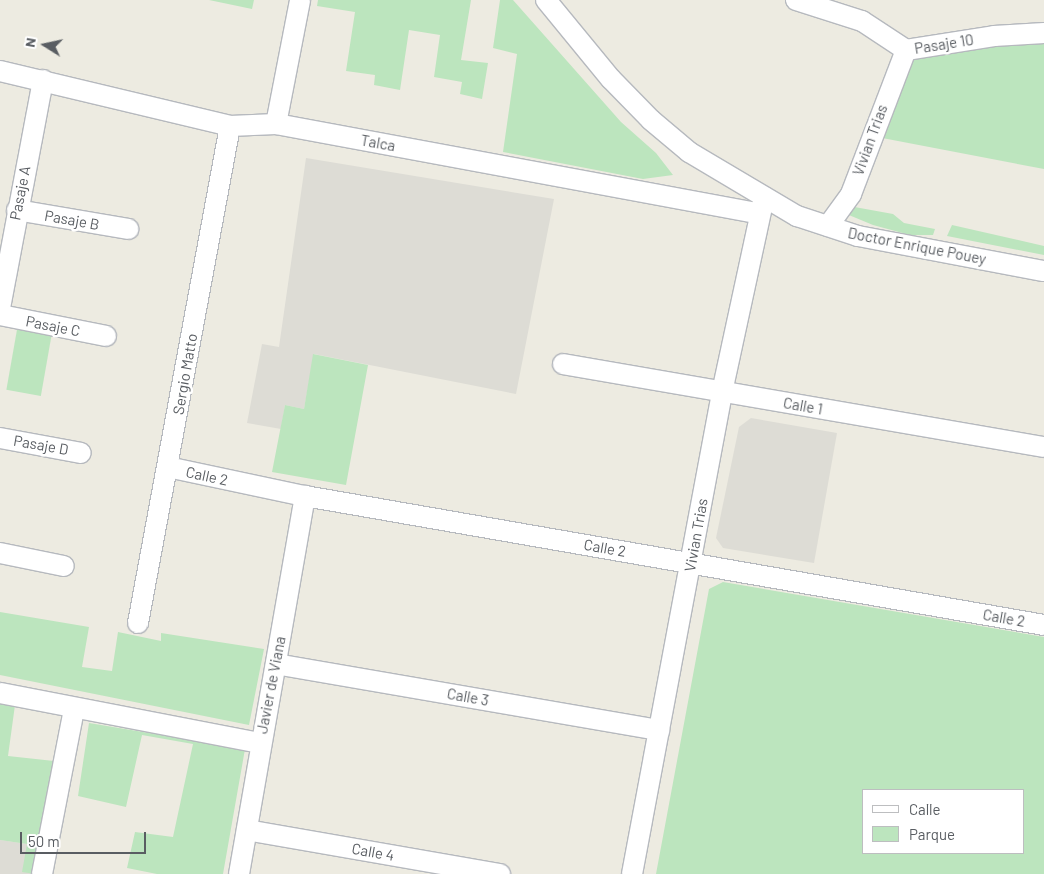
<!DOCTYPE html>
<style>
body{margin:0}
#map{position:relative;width:1044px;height:874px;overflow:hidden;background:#edebe1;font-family:Barlow,sans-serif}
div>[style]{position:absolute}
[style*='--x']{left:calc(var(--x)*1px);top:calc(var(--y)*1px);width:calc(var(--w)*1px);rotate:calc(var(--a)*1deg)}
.industrial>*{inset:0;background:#dddcd5}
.green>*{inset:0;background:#bce5be;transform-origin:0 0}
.roads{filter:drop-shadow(1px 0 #b6b9be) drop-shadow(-1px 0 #b6b9be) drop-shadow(0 1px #b6b9be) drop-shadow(0 -1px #b6b9be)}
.minor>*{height:20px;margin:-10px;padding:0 10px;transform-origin:10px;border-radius:10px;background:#fff}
span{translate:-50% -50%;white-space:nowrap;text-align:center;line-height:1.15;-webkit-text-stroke:5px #fff;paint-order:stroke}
.street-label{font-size:15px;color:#595d62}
.legend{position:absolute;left:862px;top:789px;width:162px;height:65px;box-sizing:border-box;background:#fff;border:1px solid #bdbec0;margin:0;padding:6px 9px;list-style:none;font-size:15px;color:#595d62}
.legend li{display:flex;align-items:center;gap:10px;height:25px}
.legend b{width:25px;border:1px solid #bdbec0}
.north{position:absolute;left:20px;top:20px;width:50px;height:50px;-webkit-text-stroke:4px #fff;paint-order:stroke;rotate:280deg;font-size:14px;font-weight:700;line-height:20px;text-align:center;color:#595d62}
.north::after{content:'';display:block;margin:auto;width:18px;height:22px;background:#595d62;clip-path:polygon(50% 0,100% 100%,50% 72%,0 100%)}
.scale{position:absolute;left:20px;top:832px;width:126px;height:22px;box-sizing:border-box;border:2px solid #595d62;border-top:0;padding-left:6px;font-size:15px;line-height:18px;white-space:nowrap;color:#595d62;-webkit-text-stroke:4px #fff;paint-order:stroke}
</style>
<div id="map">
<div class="industrial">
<i style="clip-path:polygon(306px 158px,554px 199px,516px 394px,314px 354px,304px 409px,285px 405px,281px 429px,247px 423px,262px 344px,279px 347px)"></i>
<i style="clip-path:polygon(751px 418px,837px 433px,814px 563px,723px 548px,716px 538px,739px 427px)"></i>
<i style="clip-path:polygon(0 840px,27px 844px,35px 874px,0 874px)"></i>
</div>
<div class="green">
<i style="clip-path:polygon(209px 0,254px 0,252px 9px)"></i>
<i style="clip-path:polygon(318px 0,471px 0,461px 60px,488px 63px,482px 99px,460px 94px,462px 82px,434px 77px,440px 35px,409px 30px,400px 90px,374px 85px,375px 75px,346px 71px,355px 12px,317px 6px)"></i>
<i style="clip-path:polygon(500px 0,513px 0,621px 122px,656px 153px,673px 175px,643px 179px,503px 152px,517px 54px,493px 48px)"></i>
<i style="clip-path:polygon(1044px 37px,1044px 169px,877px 137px,910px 57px)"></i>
<i style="clip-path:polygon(849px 206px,893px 214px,904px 223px,935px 229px,933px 235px,910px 235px,873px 225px,844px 213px)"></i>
<i style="clip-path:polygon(952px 225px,1044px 246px,1044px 255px,947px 236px)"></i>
<i style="left:53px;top:327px;width:70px;height:35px;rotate:100deg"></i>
<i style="clip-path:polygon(313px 354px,368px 365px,346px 485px,272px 472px,285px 405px,304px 409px)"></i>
<i style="clip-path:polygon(evenodd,723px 582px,1044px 637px,1044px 874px,656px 874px,709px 589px,723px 582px,863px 790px,1023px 790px,1023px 853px,863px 853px,863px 790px)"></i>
<i style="clip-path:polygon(0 612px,89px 627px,82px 667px,112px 671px,118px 632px,161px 641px,161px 633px,264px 649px,249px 725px,0 675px)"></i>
<i style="clip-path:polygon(0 704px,15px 705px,8px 756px,54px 761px,35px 874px,22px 872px,27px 844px,0 840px)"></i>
<i style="clip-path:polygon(89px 723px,245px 749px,223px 874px,157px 874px,127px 868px,135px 832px,173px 837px,193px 744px,142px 735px,126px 807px,78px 796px)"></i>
</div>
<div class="roads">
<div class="minor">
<i style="--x:546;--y:0;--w:102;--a:50.6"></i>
<i style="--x:611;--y:79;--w:57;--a:45.7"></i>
<i style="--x:651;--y:120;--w:50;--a:40.1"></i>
<i style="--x:689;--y:152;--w:126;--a:30.7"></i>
<i style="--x:797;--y:216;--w:64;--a:18.2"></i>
<i style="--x:858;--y:236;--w:189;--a:10.7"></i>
<i style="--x:796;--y:0;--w:69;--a:17.7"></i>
<i style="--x:862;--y:21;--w:53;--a:33.4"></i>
<i style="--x:906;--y:50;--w:89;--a:-9"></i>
<i style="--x:994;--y:36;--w:50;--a:-3.4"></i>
<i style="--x:0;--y:71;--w:236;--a:13.4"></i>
<i style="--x:230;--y:126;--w:46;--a:-2.5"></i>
<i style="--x:276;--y:124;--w:490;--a:10.5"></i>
<i style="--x:276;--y:124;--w:126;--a:-79"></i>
<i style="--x:17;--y:210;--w:113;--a:9.7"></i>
<i style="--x:828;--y:226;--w:39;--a:-54"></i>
<i style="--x:851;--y:194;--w:154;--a:-69.1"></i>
<i style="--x:0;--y:308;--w:232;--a:-79.3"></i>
<i style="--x:0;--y:315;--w:108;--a:11.2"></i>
<i style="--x:563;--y:364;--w:488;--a:9.8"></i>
<i style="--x:0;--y:438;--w:82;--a:10.5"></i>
<i style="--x:168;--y:467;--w:140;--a:12"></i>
<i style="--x:305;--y:496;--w:750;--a:9.9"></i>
<i style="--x:0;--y:553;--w:65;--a:11.5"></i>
<i style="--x:138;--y:623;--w:505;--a:-79.51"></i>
<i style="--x:276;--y:664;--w:389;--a:9.8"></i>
<i style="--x:0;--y:693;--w:265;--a:10.9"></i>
<i style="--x:247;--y:830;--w:257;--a:9.9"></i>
<i style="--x:42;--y:874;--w:167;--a:-79"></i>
<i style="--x:239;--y:874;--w:384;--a:-80.1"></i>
<i style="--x:632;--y:874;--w:490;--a:-79.4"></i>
<i style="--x:722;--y:392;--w:199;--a:-77.8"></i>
</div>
</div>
<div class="street-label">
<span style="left:944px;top:44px;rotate:-9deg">Pasaje 10</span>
<span style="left:870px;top:140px;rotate:-70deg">Vivian Trias</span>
<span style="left:378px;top:143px;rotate:10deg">Talca</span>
<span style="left:20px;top:193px;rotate:-79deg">Pasaje A</span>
<span style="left:72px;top:220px;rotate:10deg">Pasaje B</span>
<span style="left:917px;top:246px;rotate:11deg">Doctor Enrique Pouey</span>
<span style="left:53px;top:326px;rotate:11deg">Pasaje C</span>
<span style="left:185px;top:374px;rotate:-80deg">Sergio Matto</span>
<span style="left:803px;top:406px;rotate:10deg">Calle 1</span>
<span style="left:41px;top:445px;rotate:10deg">Pasaje D</span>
<span style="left:207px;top:476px;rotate:12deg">Calle 2</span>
<span style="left:696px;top:535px;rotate:-80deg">Vivian Trias</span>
<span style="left:605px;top:548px;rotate:10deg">Calle 2</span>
<span style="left:1004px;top:618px;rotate:10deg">Calle 2</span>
<span style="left:271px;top:685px;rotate:-79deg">Javier de Viana</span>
<span style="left:468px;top:697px;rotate:10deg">Calle 3</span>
<span style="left:373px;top:852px;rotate:10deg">Calle 4</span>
</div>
<ul class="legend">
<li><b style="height:6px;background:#fff"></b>Calle</li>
<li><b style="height:14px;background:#bce5be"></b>Parque</li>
</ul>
<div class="north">N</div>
<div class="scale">50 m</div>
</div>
